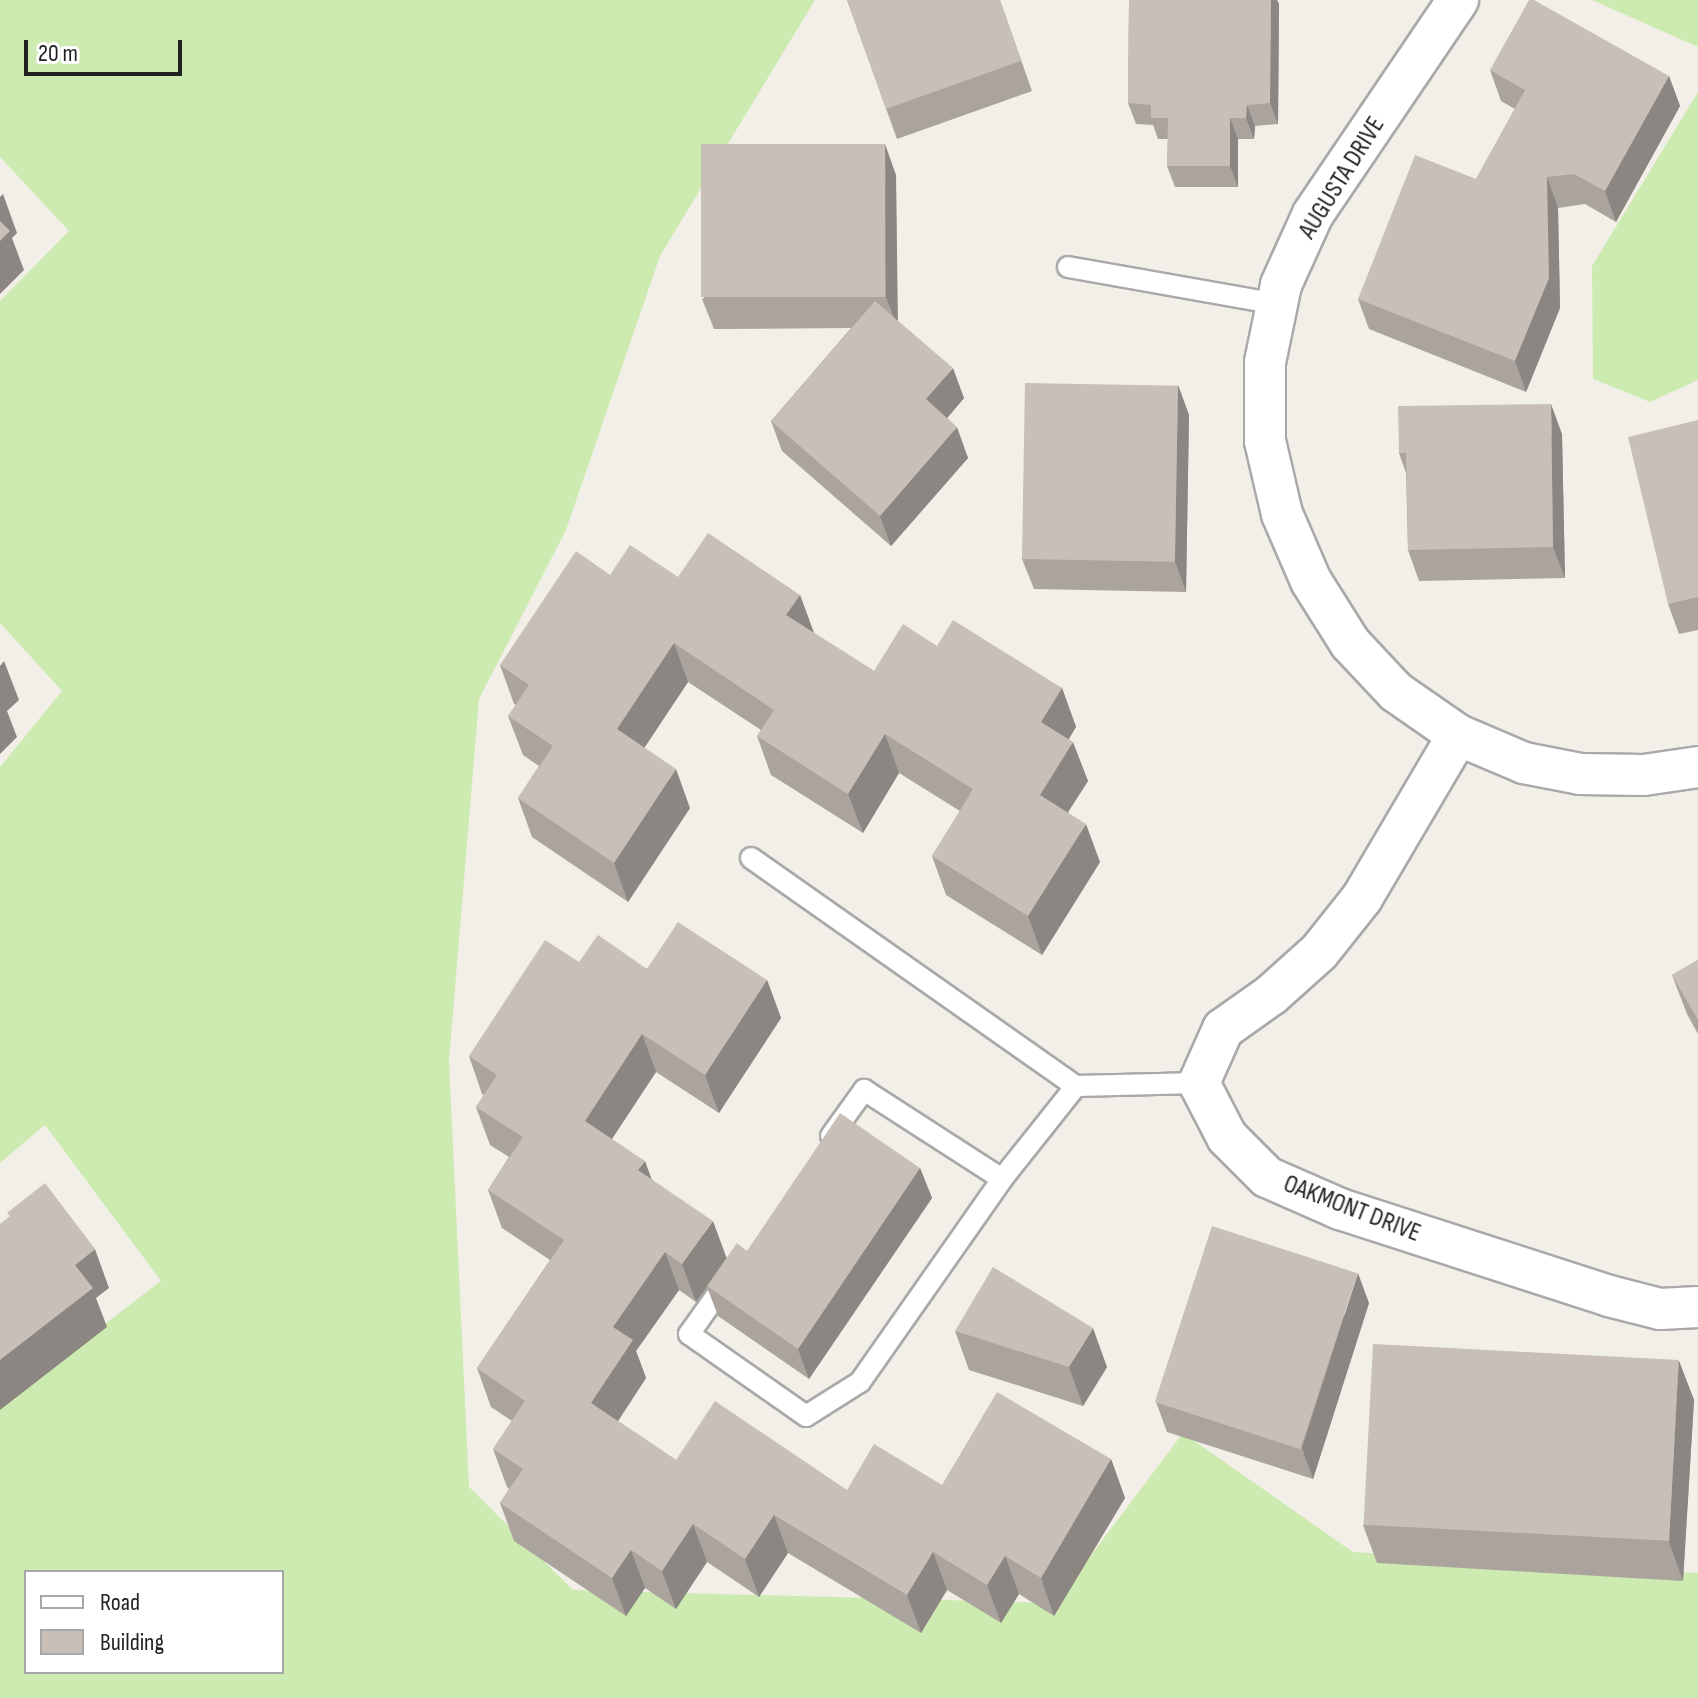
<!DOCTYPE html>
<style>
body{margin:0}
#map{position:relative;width:1698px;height:1698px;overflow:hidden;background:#f2efe9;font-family:"Sofia Sans Condensed",sans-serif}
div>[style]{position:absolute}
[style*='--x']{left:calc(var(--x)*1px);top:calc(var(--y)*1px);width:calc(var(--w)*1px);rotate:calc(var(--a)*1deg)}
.grass>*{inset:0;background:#cdebb0}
.roads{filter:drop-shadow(2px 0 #a9a9a9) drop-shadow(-2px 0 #a9a9a9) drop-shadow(0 2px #a9a9a9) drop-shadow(0 -2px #a9a9a9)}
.service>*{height:20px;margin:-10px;padding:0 10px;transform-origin:10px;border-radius:10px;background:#fff}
.minor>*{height:40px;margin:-20px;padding:0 20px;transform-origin:20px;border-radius:20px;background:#fff}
.wall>*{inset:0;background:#aba49e}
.shaded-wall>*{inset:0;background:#8b8681}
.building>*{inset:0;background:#c7bfb8;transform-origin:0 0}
span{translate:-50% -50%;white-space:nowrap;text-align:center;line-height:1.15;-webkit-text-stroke:6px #fff;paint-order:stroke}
.street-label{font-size:26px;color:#222}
.legend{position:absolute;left:24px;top:1570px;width:260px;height:104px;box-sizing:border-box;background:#fff;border:2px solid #a7a7a7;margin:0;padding:10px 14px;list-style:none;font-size:24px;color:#222}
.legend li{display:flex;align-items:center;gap:16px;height:40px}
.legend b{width:40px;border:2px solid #a7a7a7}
.scale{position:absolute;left:24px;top:40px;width:158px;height:36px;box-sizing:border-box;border:4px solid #222;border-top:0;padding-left:10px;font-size:24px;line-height:28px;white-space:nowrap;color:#222;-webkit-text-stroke:6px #fff;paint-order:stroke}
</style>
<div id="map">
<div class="grass">
<i style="clip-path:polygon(evenodd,0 0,815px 0,660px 256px,566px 530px,479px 699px,449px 1061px,469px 1487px,573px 1590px,1055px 1603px,1183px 1433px,1353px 1552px,1698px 1573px,1698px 1698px,0 1698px,0 1404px,161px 1281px,45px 1125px,0 1163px,0 767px,62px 691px,0 623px,0 301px,69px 231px,0 157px,0 0,26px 1572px,282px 1572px,282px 1672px,26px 1672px,26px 1572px)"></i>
<i style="clip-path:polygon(1592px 0,1698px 0,1698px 47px)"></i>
<i style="clip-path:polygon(1698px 92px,1698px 380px,1650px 402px,1593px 379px,1592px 266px)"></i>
</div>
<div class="roads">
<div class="service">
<i style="--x:1068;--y:267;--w:212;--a:10"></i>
<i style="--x:751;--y:858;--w:397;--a:35.1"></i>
<i style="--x:1076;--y:1086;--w:123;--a:-1.4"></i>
<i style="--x:831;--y:1136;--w:57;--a:-54.3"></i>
<i style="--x:864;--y:1090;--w:164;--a:32.8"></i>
<i style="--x:1002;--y:1179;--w:119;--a:-51.5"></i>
<i style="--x:726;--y:1282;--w:64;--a:125.4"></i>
<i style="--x:689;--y:1334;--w:143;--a:35"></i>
<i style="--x:806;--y:1416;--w:64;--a:-32.2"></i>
<i style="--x:860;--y:1382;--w:248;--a:-55"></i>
</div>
<div class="minor">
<i style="--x:1458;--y:0;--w:258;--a:124.1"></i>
<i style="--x:1313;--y:214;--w:78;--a:114.3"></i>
<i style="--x:1281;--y:285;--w:79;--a:101.7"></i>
<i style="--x:1265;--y:362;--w:79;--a:90"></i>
<i style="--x:1265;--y:441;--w:75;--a:76.9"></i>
<i style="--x:1282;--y:514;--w:73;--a:66.6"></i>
<i style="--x:1311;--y:581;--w:73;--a:57.8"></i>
<i style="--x:1350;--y:643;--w:67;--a:46.8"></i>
<i style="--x:1396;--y:692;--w:75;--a:34.7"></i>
<i style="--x:1458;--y:735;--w:72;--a:23"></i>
<i style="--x:1524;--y:763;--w:57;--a:11.1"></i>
<i style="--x:1580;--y:774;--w:64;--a:0.9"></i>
<i style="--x:1644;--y:775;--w:55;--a:-8.4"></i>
<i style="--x:1458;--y:735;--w:189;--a:120.5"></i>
<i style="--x:1362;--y:898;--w:69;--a:128.5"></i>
<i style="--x:1319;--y:952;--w:64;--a:138.1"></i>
<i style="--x:1271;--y:995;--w:59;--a:144.7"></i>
<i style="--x:1223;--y:1029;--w:59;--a:114"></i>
<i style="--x:1199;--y:1083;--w:61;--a:62.6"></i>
<i style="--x:1227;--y:1137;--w:57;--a:45"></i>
<i style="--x:1267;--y:1177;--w:80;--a:23.7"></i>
<i style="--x:1340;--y:1209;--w:283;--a:17.9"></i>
<i style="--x:1609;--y:1296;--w:53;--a:14.3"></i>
<i style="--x:1660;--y:1309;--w:38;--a:-3"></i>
</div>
</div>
<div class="wall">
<i style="clip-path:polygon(847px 0,1000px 0,1032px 91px,897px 139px)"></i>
<i style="clip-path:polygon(1129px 0,1277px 0,1279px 4px,1278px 124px,1255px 126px,1254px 139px,1238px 139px,1238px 187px,1175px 187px,1167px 166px,1168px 139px,1158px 139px,1153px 125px,1136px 124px,1128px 103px)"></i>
<i style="clip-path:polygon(1490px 70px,1669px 76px,1680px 106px,1616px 222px,1585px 204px,1558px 208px,1560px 308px,1526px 392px,1369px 329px,1358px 299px,1476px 179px,1515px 109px,1501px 101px)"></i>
<i style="clip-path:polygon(896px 175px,897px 320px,964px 398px,947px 418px,968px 458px,891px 546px,782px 451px,771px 421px,851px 328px,714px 329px,702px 299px)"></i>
<i style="clip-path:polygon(1178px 385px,1189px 415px,1186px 592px,1034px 589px,1022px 559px)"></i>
<i style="clip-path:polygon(1698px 420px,1698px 630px,1679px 634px,1668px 604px)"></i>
<i style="clip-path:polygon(1562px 434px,1565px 578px,1419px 581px,1408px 550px,1406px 473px,1399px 453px)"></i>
<i style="clip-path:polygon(610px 575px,678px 577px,800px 595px,814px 633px,874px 671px,937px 646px,1062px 688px,1076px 727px,1069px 739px,1088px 781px,1068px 812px,1100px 862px,1042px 955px,946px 895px,932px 856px,960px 811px,899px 773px,863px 833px,771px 775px,757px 736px,761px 730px,688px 682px,644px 748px,690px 808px,628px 902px,532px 837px,518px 798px,539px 766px,523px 755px,508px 716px,516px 705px,514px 704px,500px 665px)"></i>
<i style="clip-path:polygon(1698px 960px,1698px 1034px,1687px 1014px,1672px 975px)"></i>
<i style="clip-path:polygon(579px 962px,767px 980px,781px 1018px,719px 1113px,656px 1072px,612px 1139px,726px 1258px,747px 1251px,920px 1168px,932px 1198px,809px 1379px,718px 1316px,707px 1287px,696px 1302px,679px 1290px,636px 1351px,646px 1378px,618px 1421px,676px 1460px,847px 1490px,942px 1485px,1111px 1459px,1125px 1498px,1054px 1616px,1019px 1594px,1001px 1623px,947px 1590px,921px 1633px,788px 1553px,759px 1597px,707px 1562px,676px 1609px,645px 1588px,626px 1616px,514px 1541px,500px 1503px,509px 1489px,507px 1487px,493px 1449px,512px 1421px,491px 1407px,477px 1368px,550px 1260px,502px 1228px,488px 1190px,509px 1157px,490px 1145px,476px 1107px,484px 1095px,482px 1094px,469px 1056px)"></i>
<i style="clip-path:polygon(1369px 1303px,1313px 1479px,1167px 1432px,1156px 1402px)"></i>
<i style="clip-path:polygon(955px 1331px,1107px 1367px,1083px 1406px,969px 1370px)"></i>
<i style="clip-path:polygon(1679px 1361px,1694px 1400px,1683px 1581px,1377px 1563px,1363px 1525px)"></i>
</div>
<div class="shaded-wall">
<i style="clip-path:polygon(1271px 0,1277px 0,1279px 4px,1278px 124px,1270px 103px)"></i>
<i style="clip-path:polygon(1669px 76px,1680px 106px,1616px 222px,1605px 191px)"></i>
<i style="clip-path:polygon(1247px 105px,1255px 126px,1254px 139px,1246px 118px)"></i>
<i style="clip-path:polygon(1230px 118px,1238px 139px,1238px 187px,1230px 166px)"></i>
<i style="clip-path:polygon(885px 144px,896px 175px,898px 328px,886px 297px)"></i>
<i style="clip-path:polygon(1547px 177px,1558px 208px,1560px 308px,1526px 392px,1515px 361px)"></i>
<i style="clip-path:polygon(3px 194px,17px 233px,12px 238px,24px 270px,0 294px,0 197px)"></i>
<i style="clip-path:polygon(953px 368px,964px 398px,937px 430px,926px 399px)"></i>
<i style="clip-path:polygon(1178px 385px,1189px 415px,1186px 592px,1175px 561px)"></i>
<i style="clip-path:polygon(1551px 404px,1562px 434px,1565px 578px,1553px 547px)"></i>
<i style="clip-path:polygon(957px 427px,968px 458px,891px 546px,880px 516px)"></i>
<i style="clip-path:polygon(800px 595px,814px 633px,786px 615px)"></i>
<i style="clip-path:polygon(674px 643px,688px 682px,631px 768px,617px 729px)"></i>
<i style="clip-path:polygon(4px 661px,19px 700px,7px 711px,17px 737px,0 754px,0 666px)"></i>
<i style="clip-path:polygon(1062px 688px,1076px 727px,1055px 761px,1041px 722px)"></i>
<i style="clip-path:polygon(885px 734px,899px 773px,863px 833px,848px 794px)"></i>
<i style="clip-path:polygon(1073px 742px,1088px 781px,1054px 834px,1040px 795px)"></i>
<i style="clip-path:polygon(676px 769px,690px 808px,628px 902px,614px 863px)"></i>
<i style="clip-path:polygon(1086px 824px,1100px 862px,1042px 955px,1028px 916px)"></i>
<i style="clip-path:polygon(767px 980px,781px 1018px,719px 1113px,705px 1075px)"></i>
<i style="clip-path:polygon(642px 1034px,656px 1072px,598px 1160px,585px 1121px)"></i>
<i style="clip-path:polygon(645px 1161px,659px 1199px,638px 1170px)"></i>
<i style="clip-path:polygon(920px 1168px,932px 1198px,809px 1379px,798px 1349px)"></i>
<i style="clip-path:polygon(713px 1221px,727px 1259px,696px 1302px,682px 1264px)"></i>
<i style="clip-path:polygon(95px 1249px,109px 1288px,96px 1298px,107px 1327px,0 1410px,0 1360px,75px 1265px)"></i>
<i style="clip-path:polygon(665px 1252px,679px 1290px,636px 1351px,646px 1378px,605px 1441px,591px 1403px,613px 1327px)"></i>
<i style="clip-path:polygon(1358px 1273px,1369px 1303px,1313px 1479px,1302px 1448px)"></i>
<i style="clip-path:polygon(1093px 1328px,1107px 1367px,1083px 1406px,1069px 1367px)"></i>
<i style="clip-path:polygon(1679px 1361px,1694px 1400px,1683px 1581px,1669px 1542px)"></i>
<i style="clip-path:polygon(1111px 1459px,1125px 1498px,1054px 1616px,1041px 1578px)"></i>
<i style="clip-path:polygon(774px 1515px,788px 1553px,759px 1597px,745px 1559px)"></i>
<i style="clip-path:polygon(693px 1524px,707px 1562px,676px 1609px,662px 1571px)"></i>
<i style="clip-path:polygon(631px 1550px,645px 1588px,626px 1616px,612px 1578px)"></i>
<i style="clip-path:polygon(933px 1552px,947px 1590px,921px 1633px,907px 1595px)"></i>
<i style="clip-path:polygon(1005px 1556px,1019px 1594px,1001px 1623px,987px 1585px)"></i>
</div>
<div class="building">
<i style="clip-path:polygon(847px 0,1000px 0,1021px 61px,886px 109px)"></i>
<i style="clip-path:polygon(1129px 0,1271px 0,1270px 103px,1247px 105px,1246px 118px,1230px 118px,1230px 166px,1167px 166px,1168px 118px,1151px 118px,1151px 105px,1128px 103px)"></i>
<i style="clip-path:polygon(1529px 0,1534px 0,1669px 76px,1605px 191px,1574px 174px,1547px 177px,1549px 278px,1515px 361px,1358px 299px,1415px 155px,1476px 179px,1525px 90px,1490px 70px)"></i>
<i style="left:885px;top:144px;width:153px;height:184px;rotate:90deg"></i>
<i style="clip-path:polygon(0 221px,10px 231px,0 241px)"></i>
<i style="clip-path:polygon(875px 301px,953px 368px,926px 399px,957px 427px,880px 516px,771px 421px)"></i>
<i style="left:1025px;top:383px;width:153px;height:176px;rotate:1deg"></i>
<i style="clip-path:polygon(1551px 404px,1553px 547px,1408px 550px,1406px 453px,1399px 453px,1398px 406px)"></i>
<i style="clip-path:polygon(1698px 420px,1698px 597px,1668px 604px,1628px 437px)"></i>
<i style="clip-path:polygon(708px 533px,800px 595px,786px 615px,874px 671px,903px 624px,937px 646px,953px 620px,1062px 688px,1041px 722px,1073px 742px,1040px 795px,1086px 824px,1028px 916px,932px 856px,973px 789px,885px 734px,848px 794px,757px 736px,774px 710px,674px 643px,617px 729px,676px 769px,614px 863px,518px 798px,553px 746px,508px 716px,529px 685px,500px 665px,576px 551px,610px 575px,630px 545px,678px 577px)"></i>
<i style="clip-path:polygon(678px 922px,767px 980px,705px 1075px,642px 1034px,585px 1121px,645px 1161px,638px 1170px,713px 1221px,682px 1264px,665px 1252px,613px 1327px,633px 1340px,591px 1403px,676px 1460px,715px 1401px,847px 1490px,874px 1444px,942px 1485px,997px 1392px,1111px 1459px,1041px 1578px,1005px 1556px,987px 1585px,933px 1552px,907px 1595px,774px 1515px,745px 1559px,693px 1524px,662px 1571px,631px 1550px,612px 1578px,500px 1503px,523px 1469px,493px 1449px,525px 1401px,477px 1368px,564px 1240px,488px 1190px,523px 1137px,476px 1107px,497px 1075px,469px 1056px,545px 940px,579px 962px,598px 935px,647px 969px)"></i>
<i style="clip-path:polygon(1698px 960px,1698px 1020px,1672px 975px)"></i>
<i style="clip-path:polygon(840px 1113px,920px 1168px,798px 1349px,707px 1286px,737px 1243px,747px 1251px)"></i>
<i style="clip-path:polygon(45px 1183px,95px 1249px,75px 1265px,93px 1288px,0 1360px,0 1224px,10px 1216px,7px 1213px)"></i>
<i style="left:1212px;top:1226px;width:153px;height:185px;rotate:18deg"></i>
<i style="clip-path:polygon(993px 1267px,1093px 1328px,1069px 1367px,955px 1331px)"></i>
<i style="left:1373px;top:1344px;width:306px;height:181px;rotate:3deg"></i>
</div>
<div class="street-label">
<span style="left:1342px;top:178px;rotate:-58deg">AUGUSTA DRIVE</span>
<span style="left:1352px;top:1209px;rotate:21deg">OAKMONT DRIVE</span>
</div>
<ul class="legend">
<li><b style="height:10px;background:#fff"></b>Road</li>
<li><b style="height:22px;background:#c7bfb8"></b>Building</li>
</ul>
<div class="scale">20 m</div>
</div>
